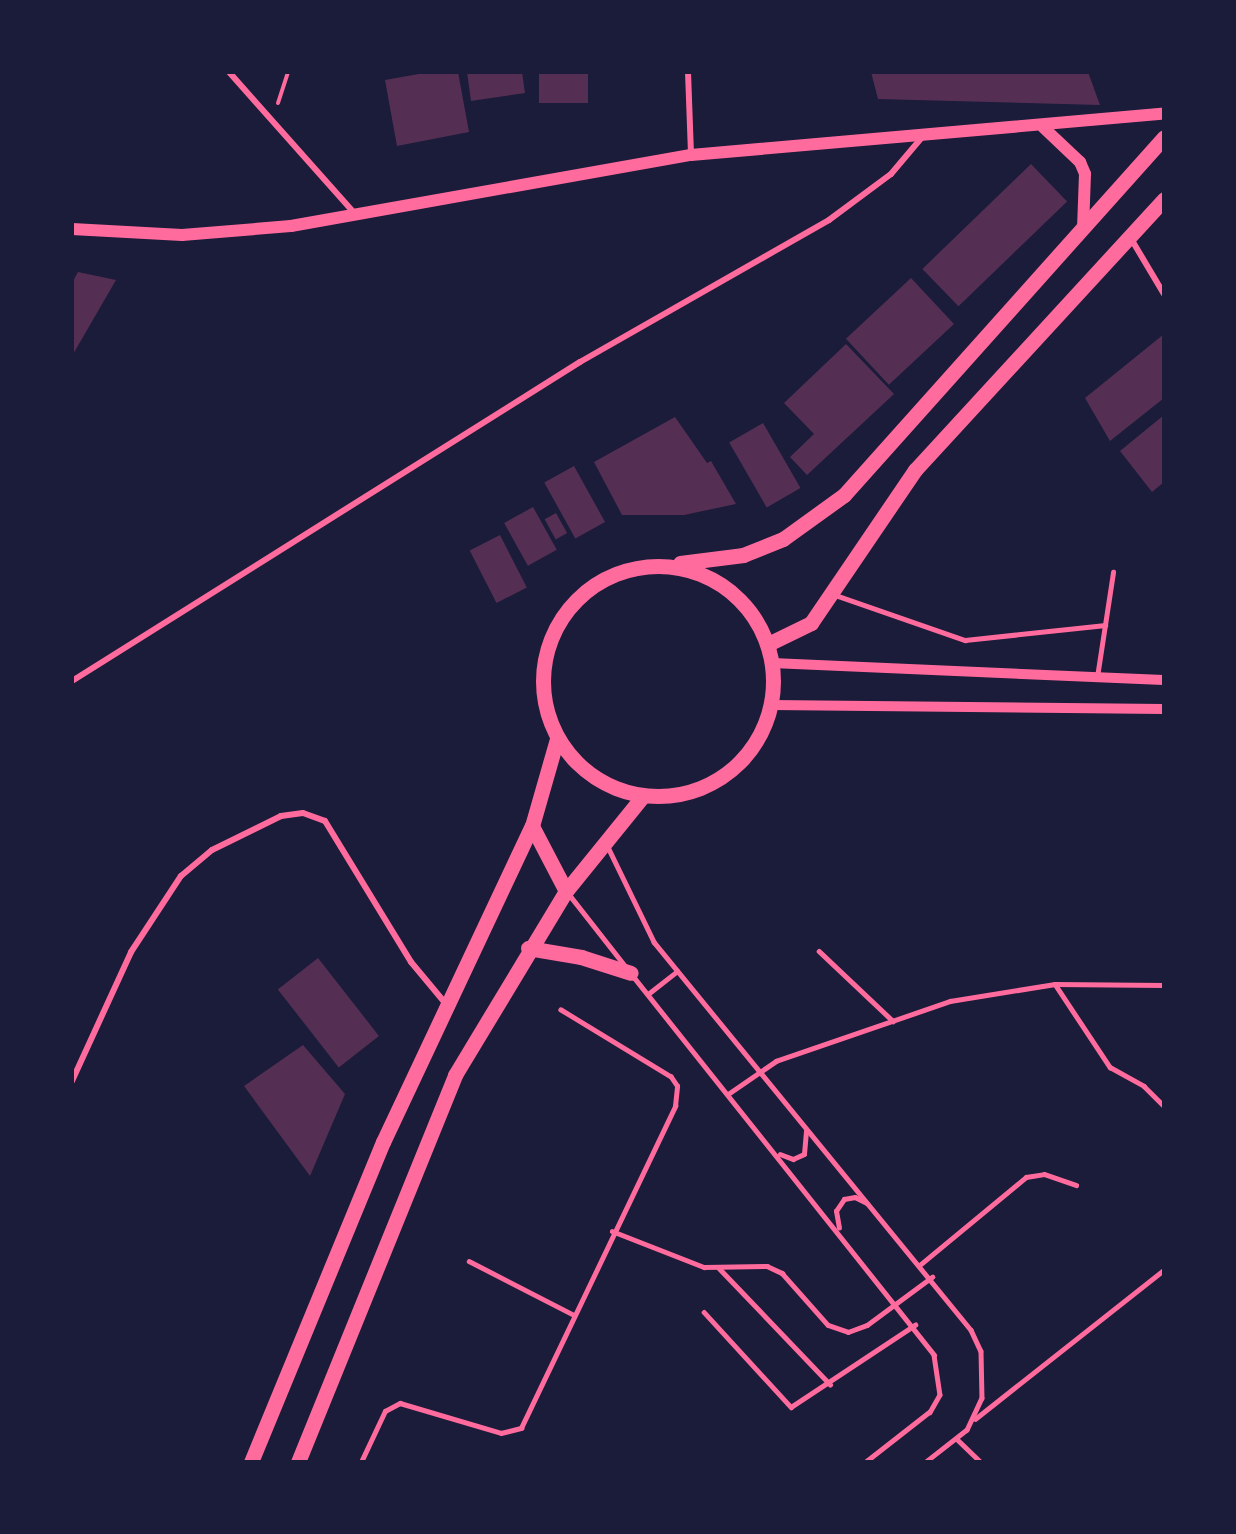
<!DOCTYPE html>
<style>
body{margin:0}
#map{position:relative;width:1236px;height:1534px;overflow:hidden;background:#1b1b3a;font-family:Karla,sans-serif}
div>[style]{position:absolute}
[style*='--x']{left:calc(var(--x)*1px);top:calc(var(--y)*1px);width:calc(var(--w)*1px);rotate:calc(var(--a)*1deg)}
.building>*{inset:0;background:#542f53;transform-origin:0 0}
.path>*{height:4px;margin:-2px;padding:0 2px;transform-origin:2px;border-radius:2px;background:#ff6b9d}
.service>*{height:4.5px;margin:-2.25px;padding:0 2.25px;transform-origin:2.25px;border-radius:2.25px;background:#ff6b9d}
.minor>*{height:6px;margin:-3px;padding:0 3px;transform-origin:3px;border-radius:3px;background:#ff6b9d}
.tertiary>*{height:10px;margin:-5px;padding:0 5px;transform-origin:5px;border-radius:5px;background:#ff6b9d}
.secondary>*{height:12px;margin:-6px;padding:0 6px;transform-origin:6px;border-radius:6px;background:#ff6b9d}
.primary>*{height:15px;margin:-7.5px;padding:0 7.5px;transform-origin:7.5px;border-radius:7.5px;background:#ff6b9d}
.primary>.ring{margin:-7.5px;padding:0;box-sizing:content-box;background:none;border:15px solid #ff6b9d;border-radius:50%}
span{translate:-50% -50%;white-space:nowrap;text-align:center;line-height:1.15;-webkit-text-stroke:6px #1b1b3a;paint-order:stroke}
.frame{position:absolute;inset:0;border:74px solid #1b1b3a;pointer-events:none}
</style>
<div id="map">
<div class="building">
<i style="clip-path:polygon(430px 72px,458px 72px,469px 132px,397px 146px,385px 80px)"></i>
<i style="clip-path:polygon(467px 72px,522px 72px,525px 93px,471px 101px)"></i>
<i style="left:539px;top:72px;width:49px;height:31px"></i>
<i style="clip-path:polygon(871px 72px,1088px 72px,1100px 105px,878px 99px)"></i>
<i style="left:1031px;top:164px;width:52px;height:151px;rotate:46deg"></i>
<i style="clip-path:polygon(78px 272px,116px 280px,72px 356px,72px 283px)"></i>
<i style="left:911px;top:278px;width:63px;height:89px;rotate:47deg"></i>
<i style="clip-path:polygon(1164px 334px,1164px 398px,1110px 441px,1085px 398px)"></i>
<i style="clip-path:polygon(846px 344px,894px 394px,807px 475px,790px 457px,814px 434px,784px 403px)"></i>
<i style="clip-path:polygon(1164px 415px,1164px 482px,1152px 492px,1120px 451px)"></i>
<i style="clip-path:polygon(675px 417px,707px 463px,711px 461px,736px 504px,684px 515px,622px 515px,594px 462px)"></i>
<i style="left:763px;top:423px;width:75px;height:39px;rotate:60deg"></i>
<i style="left:574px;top:466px;width:64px;height:34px;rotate:61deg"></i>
<i style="left:533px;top:507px;width:49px;height:33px;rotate:61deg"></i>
<i style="left:556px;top:513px;width:23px;height:13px;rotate:61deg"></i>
<i style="left:500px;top:535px;width:59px;height:34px;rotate:63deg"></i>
<i style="left:318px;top:958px;width:99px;height:51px;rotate:52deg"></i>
<i style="clip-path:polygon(303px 1045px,345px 1094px,310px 1176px,244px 1086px)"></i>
</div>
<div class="path">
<i style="--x:278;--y:103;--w:33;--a:-72"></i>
</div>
<div class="service">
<i style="--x:835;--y:595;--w:138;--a:19.1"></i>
<i style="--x:965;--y:640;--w:141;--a:-6.1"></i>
<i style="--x:1097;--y:677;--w:106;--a:-81.3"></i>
<i style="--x:607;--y:845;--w:108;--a:64.1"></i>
<i style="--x:654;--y:942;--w:501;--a:50.75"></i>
<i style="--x:971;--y:1330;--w:23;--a:65"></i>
<i style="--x:981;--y:1351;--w:47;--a:88.8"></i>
<i style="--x:982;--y:1398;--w:35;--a:115"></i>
<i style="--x:967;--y:1430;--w:52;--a:142"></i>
<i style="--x:568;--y:893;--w:94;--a:51.9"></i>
<i style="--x:819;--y:951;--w:102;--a:43.4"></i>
<i style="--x:633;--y:976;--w:484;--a:51.5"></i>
<i style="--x:934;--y:1355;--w:40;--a:81.5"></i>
<i style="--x:940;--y:1395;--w:20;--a:120"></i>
<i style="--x:930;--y:1412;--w:81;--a:142"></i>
<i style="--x:1055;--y:984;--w:100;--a:56.5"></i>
<i style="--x:1110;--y:1067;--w:39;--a:29"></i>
<i style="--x:1144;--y:1086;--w:28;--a:45"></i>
<i style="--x:648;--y:994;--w:37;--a:-38"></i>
<i style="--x:728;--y:1094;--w:58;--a:-34.5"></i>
<i style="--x:776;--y:1061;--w:184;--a:-19"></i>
<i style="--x:950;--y:1001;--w:106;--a:-9.2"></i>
<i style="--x:1055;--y:984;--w:109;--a:0.5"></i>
<i style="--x:780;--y:1154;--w:14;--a:21"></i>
<i style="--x:793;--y:1159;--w:12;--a:-24"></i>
<i style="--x:804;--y:1154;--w:23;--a:-85"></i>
<i style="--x:839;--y:1228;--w:17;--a:-100"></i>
<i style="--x:836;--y:1211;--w:14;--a:-56"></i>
<i style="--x:844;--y:1199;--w:11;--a:-10"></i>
<i style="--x:855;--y:1197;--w:13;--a:27"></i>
<i style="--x:612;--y:1231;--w:99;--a:21.4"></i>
<i style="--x:704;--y:1267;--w:63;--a:-0.9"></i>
<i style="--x:767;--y:1266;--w:17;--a:25"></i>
<i style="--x:782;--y:1273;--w:69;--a:48.5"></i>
<i style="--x:828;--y:1325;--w:21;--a:19"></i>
<i style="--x:848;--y:1332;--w:20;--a:-20"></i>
<i style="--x:867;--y:1325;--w:81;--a:-36.4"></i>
<i style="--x:469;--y:1261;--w:118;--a:27.2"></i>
<i style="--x:921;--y:1264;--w:136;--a:-39.6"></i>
<i style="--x:1026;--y:1177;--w:18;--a:-9"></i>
<i style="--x:1044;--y:1174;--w:34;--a:19"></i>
<i style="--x:719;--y:1268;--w:161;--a:46.3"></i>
<i style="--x:704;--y:1312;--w:129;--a:47.5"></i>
<i style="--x:791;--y:1407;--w:149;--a:-33.5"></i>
<i style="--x:975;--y:1419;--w:241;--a:-38.3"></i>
<i style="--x:958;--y:1440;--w:32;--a:44"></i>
<i style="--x:361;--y:1462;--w:56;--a:-64.8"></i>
<i style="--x:385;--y:1411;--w:17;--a:-28"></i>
<i style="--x:400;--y:1403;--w:105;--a:16.5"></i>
<i style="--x:501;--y:1433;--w:21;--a:-14"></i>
<i style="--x:521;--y:1428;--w:357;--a:-64.4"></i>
<i style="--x:675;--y:1106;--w:20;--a:-84"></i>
<i style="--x:677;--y:1086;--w:11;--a:-124"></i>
<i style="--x:671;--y:1077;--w:129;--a:-148.7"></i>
</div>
<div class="minor">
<i style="--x:229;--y:72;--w:190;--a:48.4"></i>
<i style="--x:688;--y:72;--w:83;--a:87.9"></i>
<i style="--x:1130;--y:237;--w:66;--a:59.2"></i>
<i style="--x:72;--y:681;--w:600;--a:-32.13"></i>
<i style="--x:580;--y:362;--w:287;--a:-29.7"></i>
<i style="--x:829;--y:220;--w:77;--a:-36.6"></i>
<i style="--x:891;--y:174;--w:51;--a:-49.8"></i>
<i style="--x:72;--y:1081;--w:142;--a:-65.4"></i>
<i style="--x:131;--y:952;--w:91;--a:-56.7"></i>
<i style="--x:181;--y:876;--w:40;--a:-40"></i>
<i style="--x:212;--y:850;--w:77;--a:-26.2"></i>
<i style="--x:281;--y:816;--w:22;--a:-8"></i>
<i style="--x:303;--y:813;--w:23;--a:20"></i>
<i style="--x:325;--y:821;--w:165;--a:58.6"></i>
<i style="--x:411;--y:962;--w:55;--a:50.2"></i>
</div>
<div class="tertiary">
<i style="--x:772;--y:663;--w:392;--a:2.5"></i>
<i style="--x:771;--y:705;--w:393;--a:0.6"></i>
</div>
<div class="secondary">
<i style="--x:1044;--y:128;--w:50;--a:43.4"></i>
<i style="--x:1080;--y:162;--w:13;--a:67"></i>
<i style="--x:1085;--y:174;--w:55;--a:92.1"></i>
<i style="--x:72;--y:229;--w:110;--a:3.1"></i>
<i style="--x:182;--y:235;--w:109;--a:-4.7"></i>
<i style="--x:291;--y:226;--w:406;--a:-10.1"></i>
<i style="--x:691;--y:155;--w:475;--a:-5"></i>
</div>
<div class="primary">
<i style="--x:680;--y:563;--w:64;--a:-7.2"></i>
<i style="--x:743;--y:555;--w:43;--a:-21.8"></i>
<i style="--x:783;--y:539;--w:75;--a:-35.8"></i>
<i style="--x:844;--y:495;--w:480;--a:-48.2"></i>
<i class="ring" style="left:543px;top:566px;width:215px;height:215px"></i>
<i style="--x:768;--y:644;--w:48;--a:-26"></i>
<i style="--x:811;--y:623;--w:185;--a:-55.8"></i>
<i style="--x:915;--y:470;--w:368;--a:-47.4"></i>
<i style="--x:532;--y:826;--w:73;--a:62.4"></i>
<i style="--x:528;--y:948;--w:54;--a:9.6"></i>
<i style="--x:581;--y:957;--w:52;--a:17.7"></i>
<i style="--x:251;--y:1462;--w:346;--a:-67.6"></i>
<i style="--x:383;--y:1142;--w:349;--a:-64.8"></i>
<i style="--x:532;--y:826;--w:91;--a:-74"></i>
<i style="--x:298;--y:1462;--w:418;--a:-67.9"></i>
<i style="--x:455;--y:1075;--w:215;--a:-58.9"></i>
<i style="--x:566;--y:891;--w:122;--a:-51"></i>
</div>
<div class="frame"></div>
</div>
